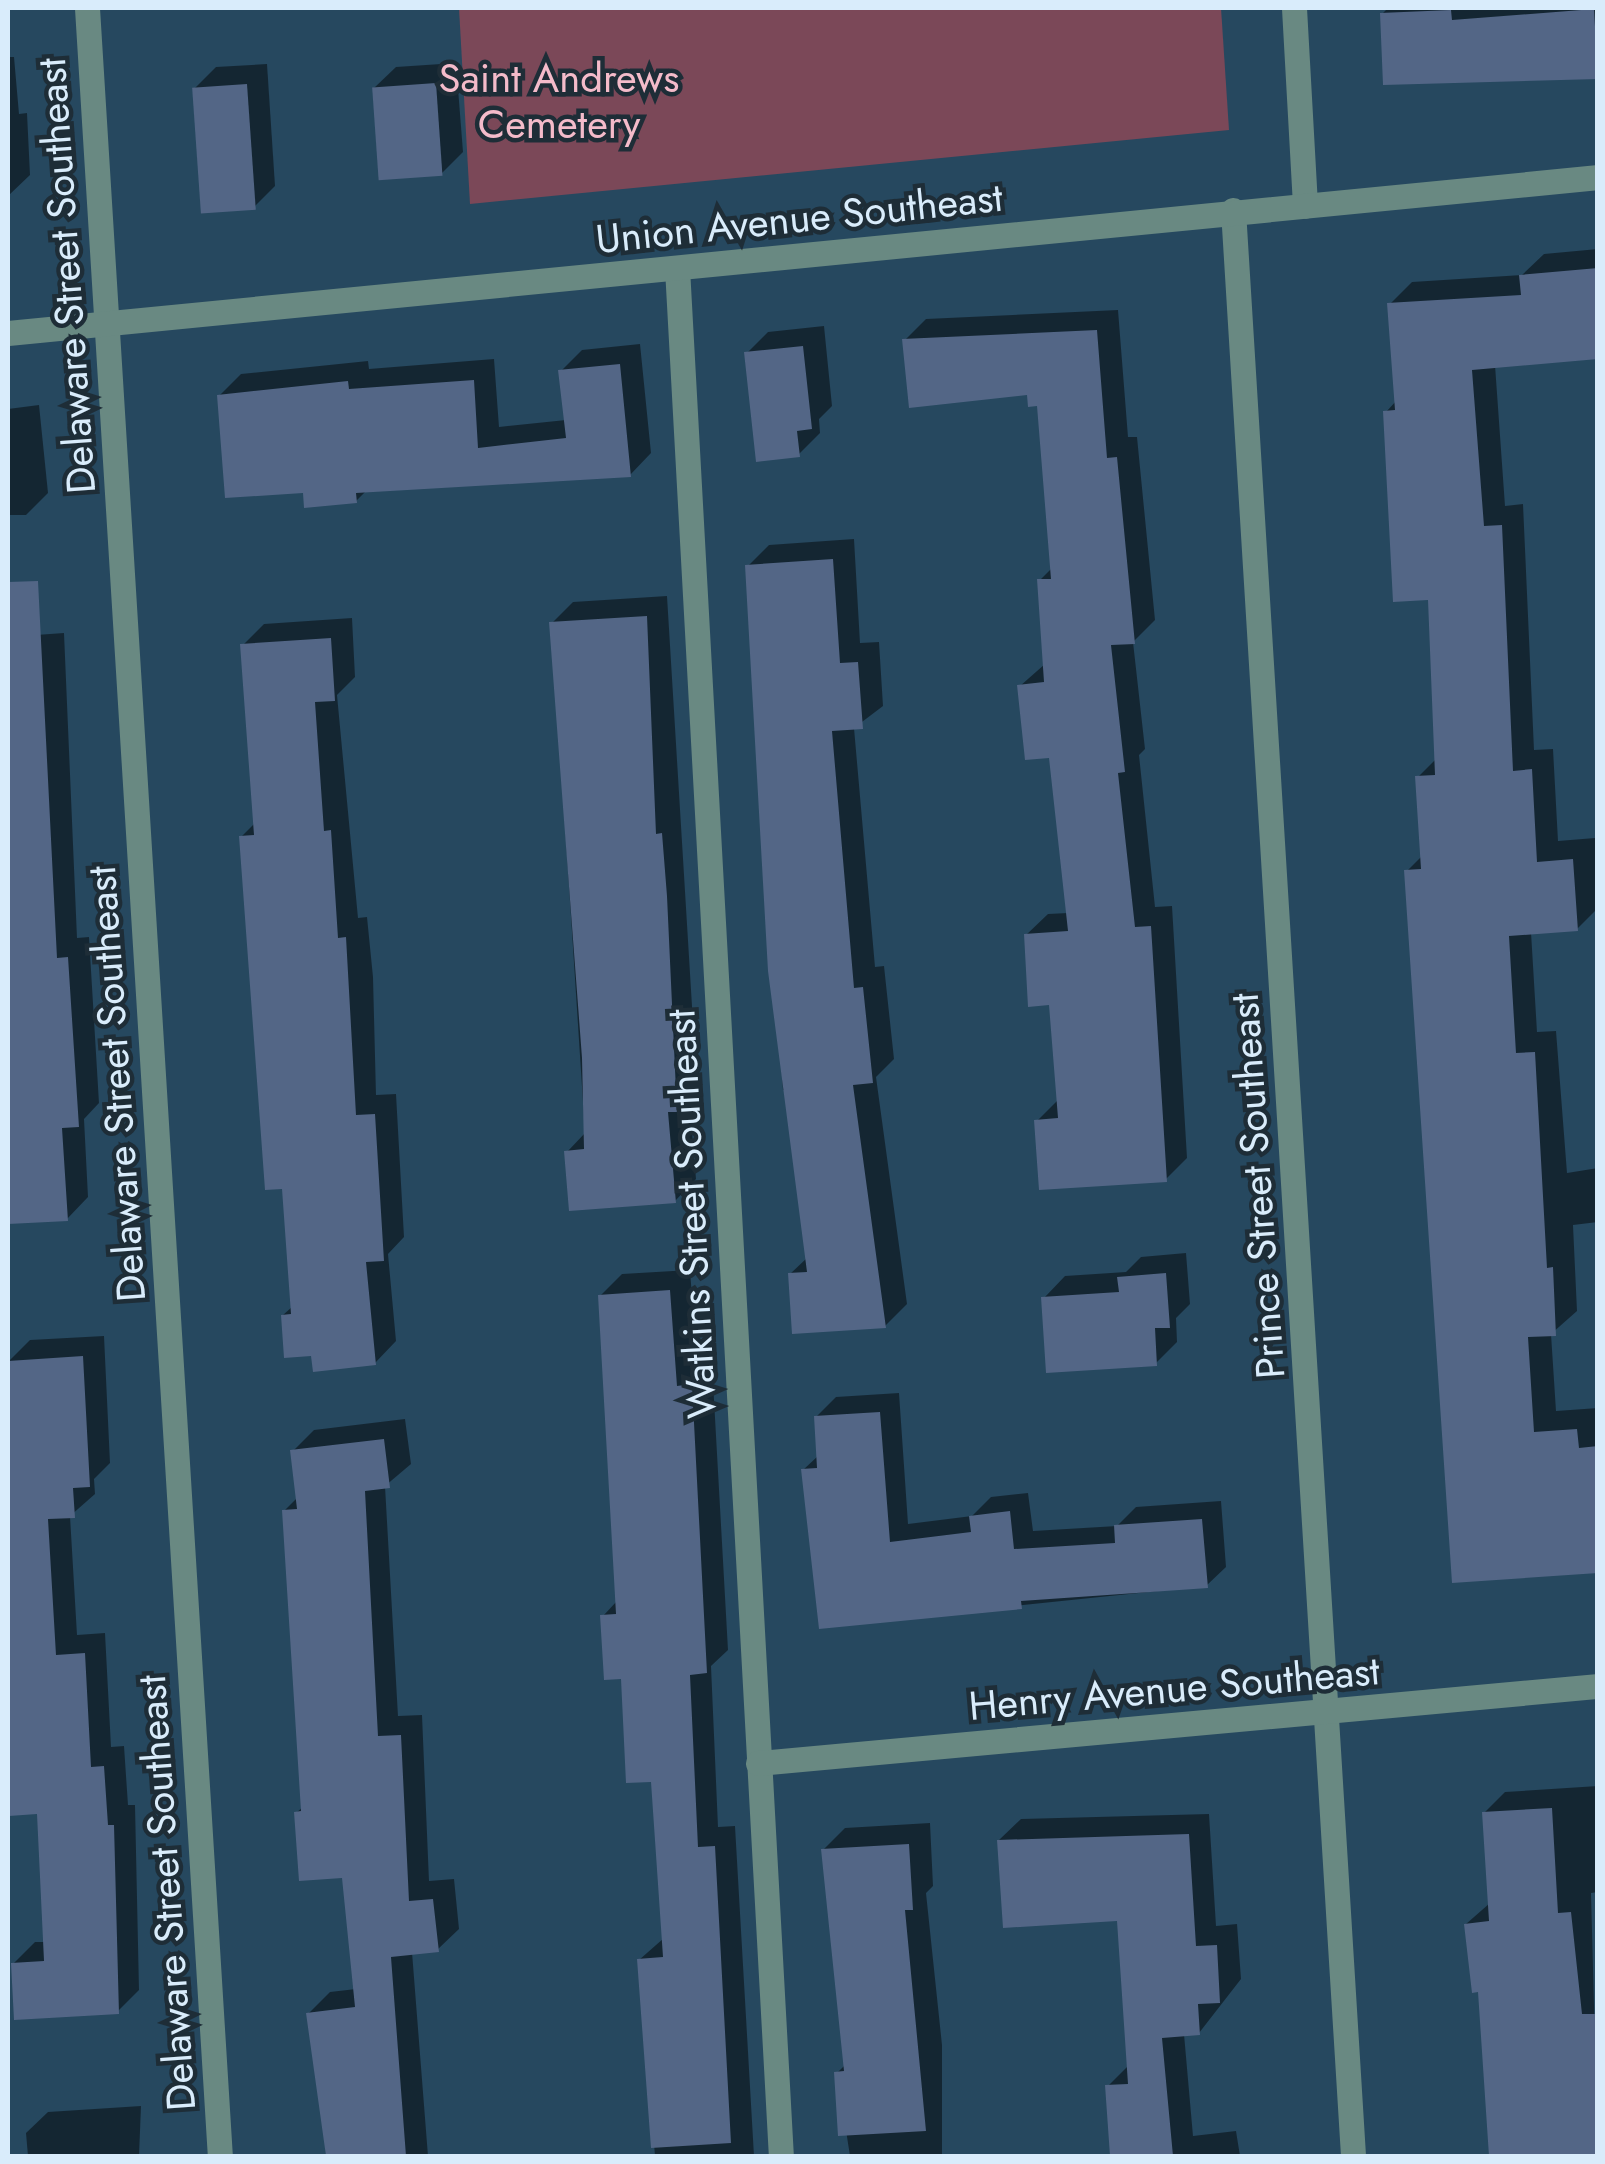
<!DOCTYPE html>
<style>
body{margin:0}
#map{position:relative;width:1605px;height:2164px;overflow:hidden;background:#26485f;font-family:Jost,sans-serif}
div>[style]{position:absolute}
[style*='--x']{left:calc(var(--x)*1px);top:calc(var(--y)*1px);width:calc(var(--w)*1px);rotate:calc(var(--a)*1deg)}
.green>*{inset:0;background:#7b4858}
.shadow>*{inset:0;background:#0007}
.building>*{inset:0;background:#536686;transform-origin:0 0}
.minor>*{height:25px;margin:-12.5px;padding:0 12.5px;transform-origin:12.5px;border-radius:12.5px;background:#698982}
span{translate:-50% -50%;white-space:nowrap;text-align:center;line-height:1.15;-webkit-text-stroke:9px #1e2d37;paint-order:stroke}
.park-label{font-size:40px;color:#f4bbca}
.street-label{font-size:40px;color:#d9ecfb}
.frame{position:absolute;inset:0;border:10px solid #d9ecfb;pointer-events:none}
</style>
<div id="map">
<div class="green">
<i style="clip-path:polygon(459px 8px,1221px 8px,1229px 130px,470px 204px)"></i>
</div>
<div class="shadow">
<i style="clip-path:polygon(1388px 8px,1598px 8px,1598px 76px,1382px 14px)"></i>
<i style="clip-path:polygon(8px 57px,14px 57px,19px 114px,27px 113px,30px 175px,8px 196px)"></i>
<i style="clip-path:polygon(456px 63px,463px 152px,441px 174px,374px 88px,396px 67px)"></i>
<i style="clip-path:polygon(267px 64px,275px 186px,254px 207px,195px 88px,216px 67px)"></i>
<i style="clip-path:polygon(1598px 249px,1598px 356px,1495px 365px,1505px 506px,1523px 504px,1534px 750px,1553px 749px,1558px 841px,1595px 838px,1598px 885px,1598px 908px,1577px 929px,1531px 932px,1537px 1032px,1556px 1031px,1567px 1173px,1598px 1168px,1598px 1222px,1573px 1225px,1577px 1311px,1551px 1334px,1556px 1411px,1598px 1408px,1598px 1556px,1562px 1573px,1407px 871px,1423px 855px,1418px 777px,1436px 759px,1430px 598px,1386px 412px,1397px 400px,1390px 304px,1412px 282px,1522px 275px,1544px 254px)"></i>
<i style="clip-path:polygon(1118px 310px,1128px 437px,1137px 437px,1155px 620px,1133px 642px,1145px 749px,1139px 755px,1155px 907px,1172px 906px,1187px 1158px,1166px 1179px,1037px 1121px,1059px 1099px,1052px 1003px,1026px 935px,1048px 914px,1068px 913px,1052px 755px,1020px 686px,1045px 664px,1040px 580px,1052px 568px,1040px 403px,1029px 392px,905px 340px,926px 319px)"></i>
<i style="clip-path:polygon(824px 326px,832px 406px,819px 419px,820px 433px,799px 454px,747px 353px,768px 332px)"></i>
<i style="clip-path:polygon(640px 344px,651px 453px,630px 475px,367px 490px,356px 501px,305px 491px,219px 396px,241px 374px,368px 361px,369px 369px,494px 359px,499px 427px,566px 420px,561px 371px,582px 350px)"></i>
<i style="clip-path:polygon(39px 405px,48px 493px,26px 515px,8px 515px,8px 409px)"></i>
<i style="clip-path:polygon(854px 539px,860px 643px,879px 642px,883px 706px,854px 728px,875px 967px,884px 966px,894px 1059px,876px 1077px,907px 1304px,885px 1326px,790px 1274px,808px 1257px,789px 1089px,783px 1090px,748px 566px,769px 545px)"></i>
<i style="clip-path:polygon(667px 596px,697px 1088px,689px 1096px,696px 1179px,675px 1201px,567px 1152px,585px 1133px,552px 623px,573px 602px)"></i>
<i style="clip-path:polygon(352px 618px,355px 677px,337px 695px,358px 918px,367px 917px,373px 977px,376px 1095px,396px 1094px,404px 1237px,388px 1254px,396px 1341px,375px 1363px,313px 1353px,283px 1315px,293px 1306px,284px 1187px,267px 1188px,241px 837px,256px 822px,243px 645px,264px 624px)"></i>
<i style="clip-path:polygon(64px 633px,77px 938px,89px 937px,99px 1103px,84px 1119px,88px 1197px,67px 1219px,8px 1222px,8px 637px)"></i>
<i style="clip-path:polygon(1186px 1253px,1190px 1304px,1176px 1318px,1177px 1342px,1156px 1363px,1044px 1298px,1065px 1276px,1126px 1272px,1141px 1257px)"></i>
<i style="clip-path:polygon(690px 1270px,697px 1365px,712px 1364px,728px 1650px,711px 1666px,718px 1827px,735px 1826px,754px 2156px,655px 2156px,639px 1960px,664px 1938px,654px 1779px,603px 1616px,617px 1601px,600px 1296px,622px 1274px)"></i>
<i style="clip-path:polygon(104px 1336px,110px 1463px,94px 1479px,95px 1494px,70px 1516px,77px 1635px,105px 1633px,111px 1747px,124px 1746px,128px 1805px,135px 1805px,139px 1990px,118px 2011px,13px 1964px,35px 1942px,45px 1942px,39px 1811px,12px 1813px,8px 1760px,8px 1362px,30px 1340px)"></i>
<i style="clip-path:polygon(899px 1393px,908px 1524px,972px 1516px,991px 1497px,1028px 1493px,1033px 1531px,1117px 1526px,1136px 1507px,1221px 1501px,1226px 1567px,1206px 1586px,821px 1626px,803px 1470px,819px 1455px,816px 1417px,836px 1397px)"></i>
<i style="clip-path:polygon(405px 1419px,411px 1464px,385px 1486px,398px 1716px,422px 1715px,429px 1881px,454px 1879px,459px 1929px,437px 1950px,412px 1952px,428px 2156px,326px 2156px,322px 2072px,309px 2013px,330px 1992px,356px 1989px,344px 1875px,296px 1813px,304px 1806px,284px 1511px,298px 1497px,293px 1451px,314px 1430px)"></i>
<i style="clip-path:polygon(1598px 1786px,1598px 1892px,1591px 1893px,1598px 2156px,1492px 2156px,1481px 1989px,1466px 1924px,1490px 1903px,1484px 1813px,1505px 1792px)"></i>
<i style="clip-path:polygon(1209px 1814px,1216px 1926px,1237px 1924px,1241px 1979px,1199px 2033px,1184px 2034px,1193px 2136px,1236px 2131px,1240px 2156px,1128px 2156px,1108px 2086px,1129px 2065px,1119px 1918px,999px 1840px,1021px 1819px)"></i>
<i style="clip-path:polygon(930px 1823px,933px 1886px,926px 1893px,942px 2045px,942px 2156px,850px 2156px,837px 2073px,846px 2064px,823px 1850px,845px 1828px)"></i>
<i style="clip-path:polygon(141px 2106px,139px 2156px,28px 2156px,26px 2133px,48px 2112px)"></i>
</div>
<div class="building">
<i style="clip-path:polygon(1594px 9px,1598px 79px,1383px 85px,1380px 13px,1451px 10px,1452px 20px)"></i>
<i style="left:436px;top:83px;width:93px;height:64px;rotate:86deg"></i>
<i style="left:247px;top:84px;width:126px;height:55px;rotate:86deg"></i>
<i style="clip-path:polygon(1598px 268px,1598px 359px,1472px 370px,1484px 526px,1502px 525px,1513px 771px,1532px 769px,1537px 862px,1573px 859px,1578px 931px,1509px 936px,1516px 1053px,1535px 1052px,1547px 1268px,1553px 1267px,1556px 1336px,1528px 1337px,1534px 1432px,1577px 1429px,1579px 1448px,1598px 1446px,1598px 1573px,1452px 1583px,1404px 870px,1421px 869px,1415px 776px,1435px 775px,1428px 600px,1393px 602px,1383px 411px,1395px 410px,1387px 303px,1521px 295px,1519px 275px)"></i>
<i style="clip-path:polygon(1097px 330px,1107px 458px,1117px 457px,1135px 644px,1111px 645px,1125px 772px,1118px 773px,1135px 927px,1151px 926px,1167px 1182px,1039px 1190px,1034px 1120px,1058px 1118px,1049px 1005px,1028px 1007px,1024px 934px,1068px 931px,1049px 758px,1025px 760px,1017px 685px,1044px 682px,1037px 579px,1051px 579px,1037px 406px,1028px 407px,1027px 395px,909px 408px,902px 339px)"></i>
<i style="clip-path:polygon(803px 346px,812px 429px,797px 431px,800px 457px,756px 462px,744px 352px)"></i>
<i style="clip-path:polygon(620px 364px,631px 477px,356px 493px,357px 503px,304px 508px,303px 493px,225px 498px,217px 395px,348px 381px,349px 389px,474px 380px,478px 448px,566px 438px,558px 370px)"></i>
<i style="clip-path:polygon(833px 559px,840px 663px,858px 662px,863px 729px,832px 731px,854px 988px,863px 987px,873px 1083px,853px 1085px,886px 1328px,792px 1334px,788px 1273px,807px 1272px,768px 971px,745px 565px)"></i>
<i style="clip-path:polygon(38px 581px,57px 958px,68px 957px,79px 1127px,62px 1128px,68px 1221px,8px 1224px,8px 582px)"></i>
<i style="clip-path:polygon(647px 616px,656px 834px,662px 833px,667px 896px,677px 1112px,668px 1112px,676px 1203px,569px 1211px,564px 1151px,584px 1149px,582px 1058px,549px 622px)"></i>
<i style="clip-path:polygon(331px 638px,335px 701px,315px 702px,324px 831px,331px 830px,338px 938px,346px 937px,356px 1115px,375px 1114px,384px 1261px,366px 1262px,376px 1365px,313px 1372px,311px 1356px,284px 1358px,281px 1315px,291px 1314px,282px 1189px,265px 1190px,239px 836px,254px 835px,240px 644px)"></i>
<i style="clip-path:polygon(1166px 1273px,1170px 1328px,1155px 1328px,1157px 1366px,1046px 1373px,1041px 1297px,1119px 1292px,1117px 1277px)"></i>
<i style="clip-path:polygon(670px 1290px,677px 1386px,692px 1384px,707px 1673px,690px 1675px,698px 1847px,715px 1846px,731px 2143px,651px 2148px,637px 1959px,663px 1957px,651px 1782px,626px 1783px,621px 1679px,604px 1680px,600px 1615px,616px 1614px,598px 1295px)"></i>
<i style="clip-path:polygon(83px 1356px,90px 1487px,73px 1488px,75px 1518px,48px 1519px,56px 1655px,85px 1653px,91px 1767px,104px 1766px,108px 1825px,114px 1825px,119px 2014px,14px 2020px,11px 1963px,44px 1961px,37px 1814px,9px 1816px,8px 1361px)"></i>
<i style="clip-path:polygon(880px 1412px,890px 1542px,971px 1532px,969px 1516px,1010px 1511px,1014px 1549px,1115px 1543px,1114px 1525px,1202px 1519px,1208px 1588px,1021px 1601px,1022px 1609px,819px 1629px,801px 1469px,817px 1468px,814px 1416px)"></i>
<i style="clip-path:polygon(384px 1439px,390px 1488px,365px 1491px,378px 1736px,401px 1735px,409px 1901px,433px 1899px,439px 1952px,391px 1957px,406px 2156px,326px 2156px,306px 2013px,355px 2007px,342px 1878px,299px 1881px,294px 1812px,301px 1811px,282px 1510px,297px 1509px,290px 1450px)"></i>
<i style="clip-path:polygon(1552px 1808px,1558px 1913px,1571px 1912px,1582px 2014px,1596px 2014px,1598px 2156px,1489px 2156px,1478px 1992px,1472px 1993px,1464px 1924px,1489px 1921px,1482px 1812px)"></i>
<i style="clip-path:polygon(1189px 1834px,1196px 1946px,1217px 1945px,1220px 2003px,1198px 2004px,1200px 2035px,1162px 2038px,1173px 2156px,1110px 2156px,1105px 2085px,1128px 2084px,1117px 1921px,1003px 1928px,997px 1840px)"></i>
<i style="clip-path:polygon(909px 1844px,913px 1910px,905px 1910px,926px 2131px,838px 2136px,834px 2072px,844px 2071px,821px 1849px)"></i>
</div>
<div class="minor">
<i style="--x:87;--y:8;--w:2152;--a:86.46"></i>
<i style="--x:1294;--y:8;--w:198;--a:86.8"></i>
<i style="--x:1233;--y:210;--w:1950;--a:86.47"></i>
<i style="--x:677;--y:268;--w:1891;--a:86.85"></i>
<i style="--x:8;--y:333;--w:1598;--a:-5.6"></i>
<i style="--x:758;--y:1763;--w:844;--a:-5.24"></i>
</div>
<div class="park-label">
<span style="left:559px;top:101px">Saint Andrews<br>Cemetery</span>
</div>
<div class="street-label">
<span style="left:799px;top:218px;rotate:-6deg">Union Avenue Southeast</span>
<span style="left:66px;top:276px;rotate:-94deg">Delaware Street Southeast</span>
<span style="left:116px;top:1084px;rotate:-94deg">Delaware Street Southeast</span>
<span style="left:1257px;top:1186px;rotate:-94deg">Prince Street Southeast</span>
<span style="left:691px;top:1214px;rotate:-93deg">Watkins Street Southeast</span>
<span style="left:1174px;top:1688px;rotate:-5deg">Henry Avenue Southeast</span>
<span style="left:166px;top:1893px;rotate:-94deg">Delaware Street Southeast</span>
</div>
<div class="frame"></div>
</div>
